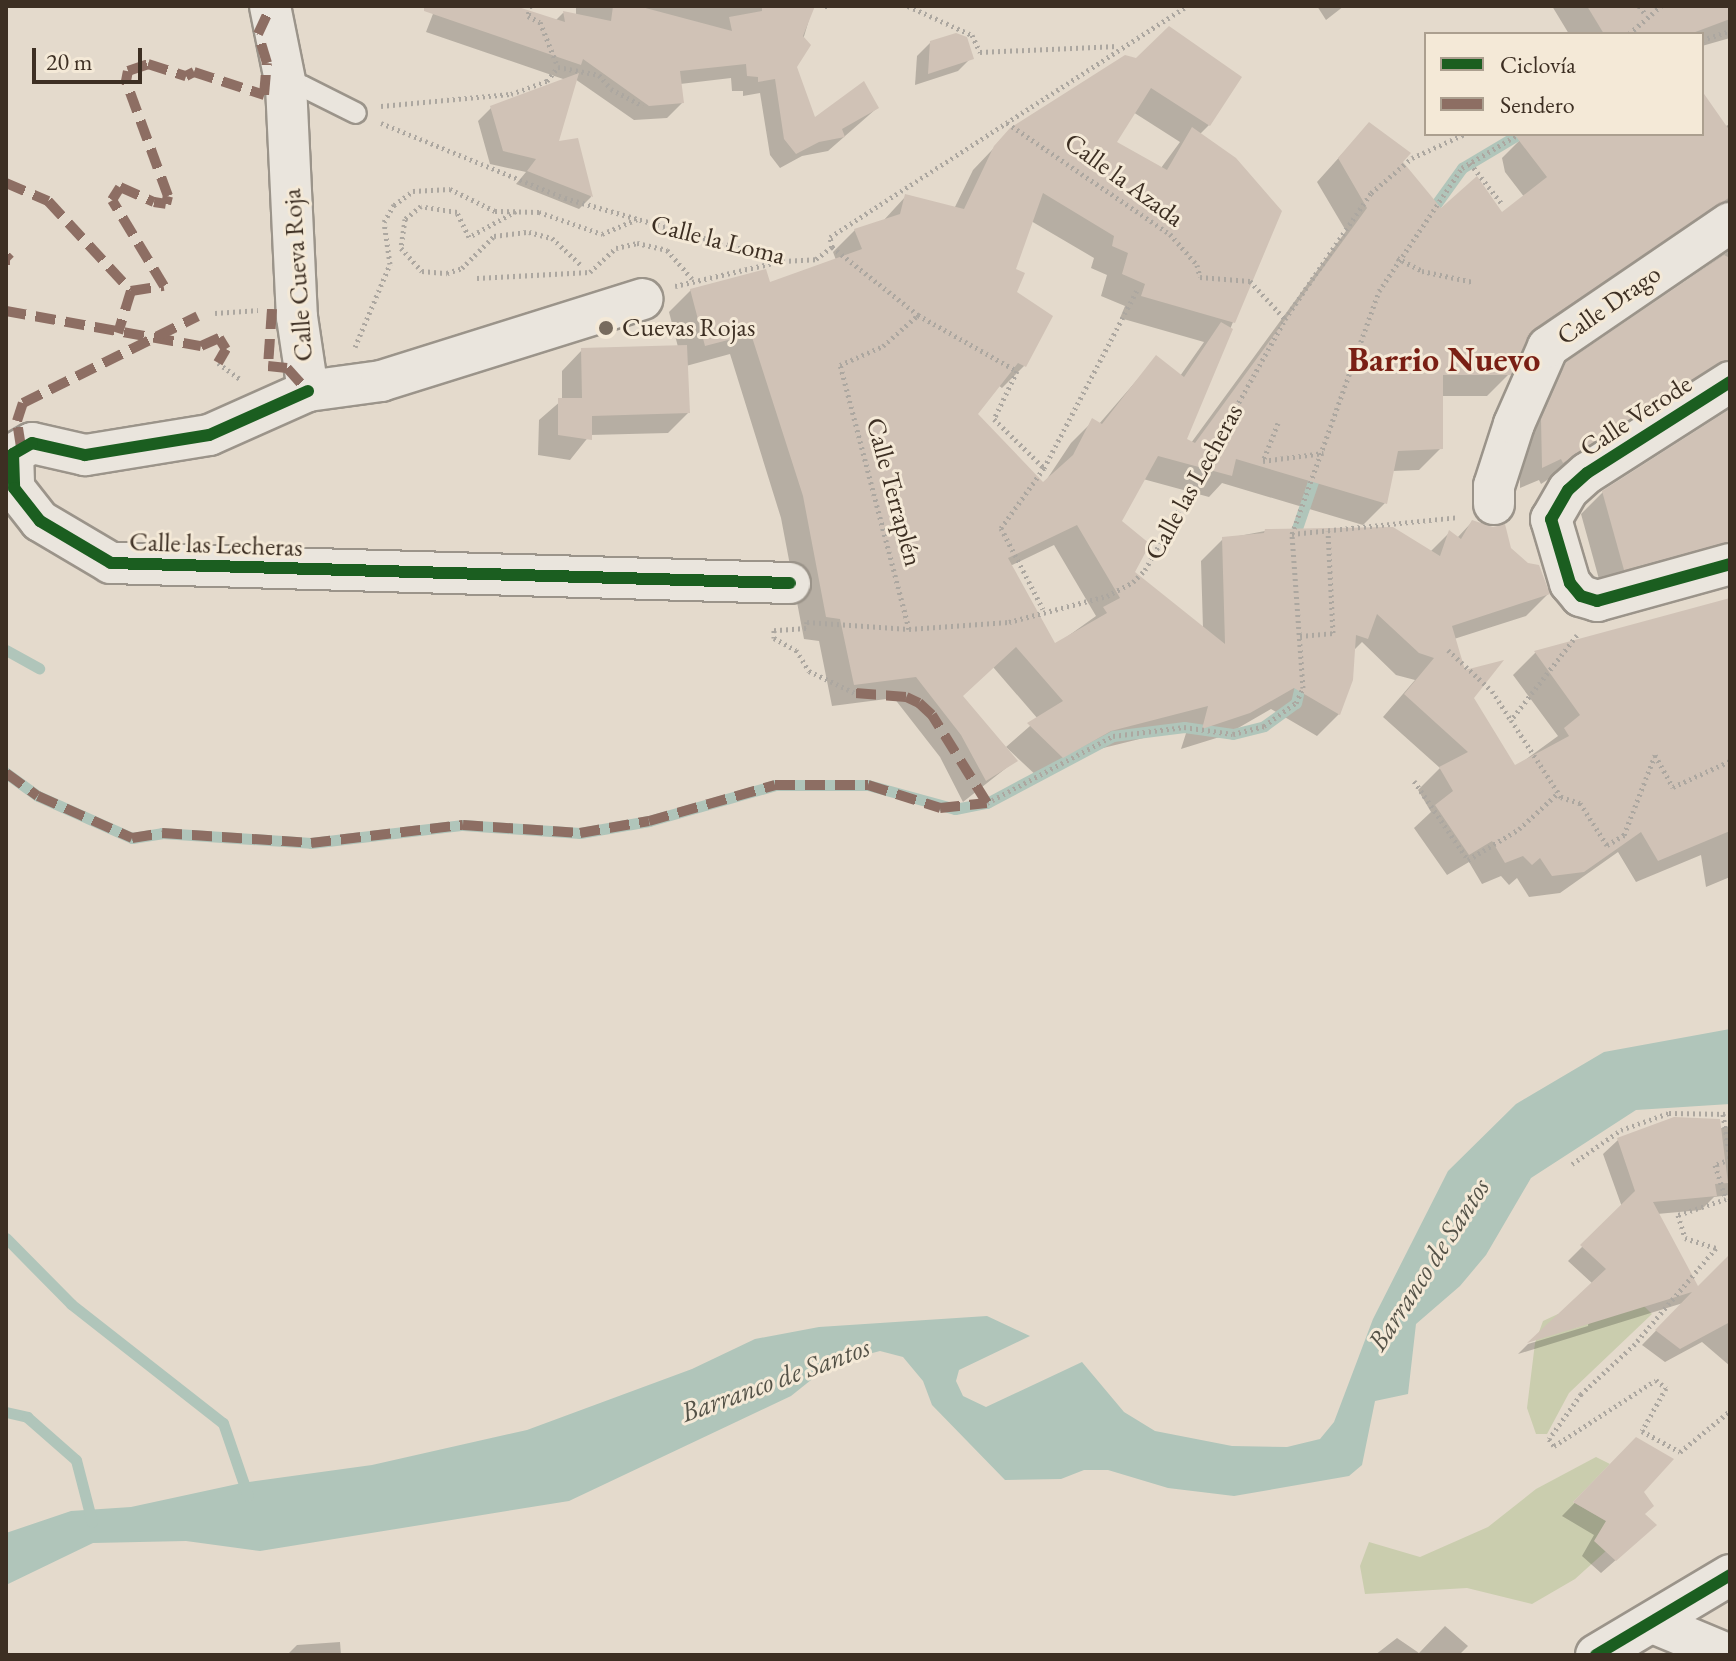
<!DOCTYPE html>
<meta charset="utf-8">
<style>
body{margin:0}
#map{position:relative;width:1736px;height:1661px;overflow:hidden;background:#e4dacc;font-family:"EB Garamond",serif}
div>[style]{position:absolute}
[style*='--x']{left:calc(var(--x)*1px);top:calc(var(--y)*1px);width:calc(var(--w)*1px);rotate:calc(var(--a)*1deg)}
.green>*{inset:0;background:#cacdae}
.water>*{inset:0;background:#b0c5ba}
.shadow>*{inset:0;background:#0003}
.stream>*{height:11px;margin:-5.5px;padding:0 5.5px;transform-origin:5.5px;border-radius:5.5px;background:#b0c5ba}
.building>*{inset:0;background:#d0c2b6}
.path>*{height:5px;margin-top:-2.5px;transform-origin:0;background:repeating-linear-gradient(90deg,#aca7a0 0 2px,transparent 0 6px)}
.roads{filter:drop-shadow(2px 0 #9b948a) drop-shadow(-2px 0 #9b948a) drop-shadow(0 2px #9b948a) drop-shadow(0 -2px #9b948a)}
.service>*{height:20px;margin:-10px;padding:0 10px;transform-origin:10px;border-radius:10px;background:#eae5dd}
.minor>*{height:40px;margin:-20px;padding:0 20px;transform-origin:20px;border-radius:20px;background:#eae5dd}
.quiet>*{height:10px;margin-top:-5px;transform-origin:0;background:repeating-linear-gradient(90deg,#8d6e63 0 20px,transparent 0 30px)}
.cycleway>*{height:12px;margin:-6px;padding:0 6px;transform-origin:6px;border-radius:6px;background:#1b5e20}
.dots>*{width:22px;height:22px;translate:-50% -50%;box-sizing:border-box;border:4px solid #f4e9d7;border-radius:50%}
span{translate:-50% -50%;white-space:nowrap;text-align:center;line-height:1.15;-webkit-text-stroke:6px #f4e9d7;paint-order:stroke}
.street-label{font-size:26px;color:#3d2f23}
.poi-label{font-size:26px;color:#3d2f23}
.left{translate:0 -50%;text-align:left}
.water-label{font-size:28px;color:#545247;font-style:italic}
.district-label{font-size:34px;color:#7a1f14;font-weight:700}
.frame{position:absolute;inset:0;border:8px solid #3d2f23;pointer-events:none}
.legend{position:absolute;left:1424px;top:32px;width:280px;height:104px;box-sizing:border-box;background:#f4e9d7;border:2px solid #ab9f8f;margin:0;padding:10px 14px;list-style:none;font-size:24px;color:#3d2f23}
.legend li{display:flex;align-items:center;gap:16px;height:40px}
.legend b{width:40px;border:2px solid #ab9f8f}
.scale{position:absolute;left:32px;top:48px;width:110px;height:36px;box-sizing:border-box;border:4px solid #3d2f23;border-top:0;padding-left:10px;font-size:24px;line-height:28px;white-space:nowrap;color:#3d2f23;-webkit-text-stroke:6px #f4e9d7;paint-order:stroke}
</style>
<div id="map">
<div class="green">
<i style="clip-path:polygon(1641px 1303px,1652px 1314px,1569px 1393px,1547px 1434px,1536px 1434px,1527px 1408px,1535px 1343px,1543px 1321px,1558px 1314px,1575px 1328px)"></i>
<i style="clip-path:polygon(1596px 1457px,1610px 1464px,1573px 1502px,1606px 1521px,1606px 1551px,1575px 1579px,1532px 1604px,1467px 1588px,1365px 1594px,1360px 1566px,1369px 1542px,1420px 1557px,1488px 1527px,1536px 1489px)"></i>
</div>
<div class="water">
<i style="clip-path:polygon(1730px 1029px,1730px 1104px,1636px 1110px,1531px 1178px,1486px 1255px,1460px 1286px,1416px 1324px,1408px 1394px,1375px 1401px,1362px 1465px,1349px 1476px,1234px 1496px,1168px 1488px,1108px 1470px,1084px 1470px,1061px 1479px,1005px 1480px,932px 1405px,923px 1381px,903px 1357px,880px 1351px,831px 1364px,791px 1396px,569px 1501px,260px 1551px,186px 1541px,93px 1543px,6px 1585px,6px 1533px,71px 1511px,131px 1507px,242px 1483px,372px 1465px,527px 1430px,692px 1369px,755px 1339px,819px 1327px,987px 1316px,1030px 1336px,959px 1370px,956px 1381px,963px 1396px,986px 1407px,1082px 1362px,1124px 1412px,1155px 1431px,1232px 1446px,1287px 1447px,1320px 1439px,1334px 1422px,1373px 1319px,1448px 1171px,1516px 1104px,1604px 1052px)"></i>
</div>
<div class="shadow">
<i style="clip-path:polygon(436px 6px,508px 6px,555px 21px,563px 13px,576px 16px,576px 6px,813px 6px,795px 67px,814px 120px,877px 108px,828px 151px,802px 156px,780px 168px,770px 155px,760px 93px,743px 96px,743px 91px,732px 91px,731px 78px,680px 84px,682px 103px,667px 118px,634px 120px,575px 79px,556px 143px,577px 140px,591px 197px,579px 209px,516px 184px,526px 172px,490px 164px,478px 121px,491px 108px,566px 80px,426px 32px)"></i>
<i style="clip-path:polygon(1317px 6px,1344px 6px,1326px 20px)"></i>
<i style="clip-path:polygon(1552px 6px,1730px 6px,1730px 38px,1702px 46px,1702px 34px,1569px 34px)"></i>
<i style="clip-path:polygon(931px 42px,971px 58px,958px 71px,915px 85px,917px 56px)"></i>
<i style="clip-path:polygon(evenodd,1126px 58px,1209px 125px,1199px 135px,1233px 322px,1185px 440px,1191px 443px,1346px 231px,1317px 182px,1369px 124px,1441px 211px,1502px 214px,1525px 198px,1505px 172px,1502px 158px,1526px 134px,1702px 134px,1702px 94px,1724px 127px,1730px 124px,1730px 548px,1602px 590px,1581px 514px,1603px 492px,1729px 412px,1728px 393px,1694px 384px,1541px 484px,1539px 480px,1520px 488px,1520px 443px,1545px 387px,1568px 364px,1729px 251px,1728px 233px,1706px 221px,1527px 339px,1509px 374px,1487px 396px,1441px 396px,1441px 448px,1419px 470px,1392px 471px,1385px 503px,1363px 525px,1222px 483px,1209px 497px,1143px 479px,1119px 521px,1132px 572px,1203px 629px,1201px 561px,1223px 539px,1265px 531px,1430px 552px,1449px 533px,1457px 538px,1472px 522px,1510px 549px,1548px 594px,1526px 616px,1454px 639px,1472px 698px,1514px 768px,1558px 736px,1513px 675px,1535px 653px,1730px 600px,1730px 877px,1706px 887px,1701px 855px,1636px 882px,1618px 852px,1560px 893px,1529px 897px,1517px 878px,1509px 885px,1501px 876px,1482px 884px,1469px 862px,1447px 875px,1414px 828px,1431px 812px,1418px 790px,1440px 768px,1383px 717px,1415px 680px,1396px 675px,1362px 642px,1353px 651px,1339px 714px,1317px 736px,1271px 709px,1226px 735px,1181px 749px,1188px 727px,1087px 752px,1040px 779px,1006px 747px,1038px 719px,993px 667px,961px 697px,1015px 761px,963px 802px,940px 757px,894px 698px,832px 706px,819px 641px,804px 639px,781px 518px,730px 354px,686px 366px,688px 413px,668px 433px,590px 435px,570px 460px,538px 455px,539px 420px,562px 400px,562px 371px,582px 350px,678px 347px,669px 312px,691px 290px,769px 284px,836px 260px,833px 252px,855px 230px,883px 221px,906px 196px,954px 209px,973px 170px,1011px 130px,1126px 58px,1133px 112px,1180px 142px,1161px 168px,1114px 143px,1133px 112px,1126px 58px,1031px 221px,1094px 258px,1091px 268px,1107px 275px,1101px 296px,1125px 306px,1120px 318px,1204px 342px,1180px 376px,1156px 358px,1099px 424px,1093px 421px,1071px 443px,1043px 485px,975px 414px,998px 385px,1002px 388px,1024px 366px,1014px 270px,1031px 221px,1126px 58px,1054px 545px,1096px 616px,1054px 646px,1010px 566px,1054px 545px)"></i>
<i style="clip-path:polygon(1730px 1127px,1730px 1195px,1714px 1197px,1701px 1210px,1657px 1214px,1697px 1289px,1730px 1260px,1730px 1366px,1702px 1342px,1665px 1362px,1642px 1345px,1683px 1303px,1518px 1354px,1528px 1344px,1588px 1326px,1593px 1284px,1568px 1261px,1622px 1207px,1603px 1154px,1618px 1140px)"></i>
<i style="clip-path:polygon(1637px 1439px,1641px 1538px,1601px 1573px,1582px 1556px,1594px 1535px,1562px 1516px)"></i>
<i style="clip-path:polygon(1445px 1626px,1468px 1646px,1459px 1655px,1375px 1655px,1397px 1638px,1419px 1653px)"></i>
<i style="clip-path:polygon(340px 1642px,341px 1655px,287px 1655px,297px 1645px)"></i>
</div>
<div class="stream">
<i style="--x:1429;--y:214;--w:57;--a:-54.3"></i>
<i style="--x:1462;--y:168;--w:66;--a:-30.8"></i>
<i style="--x:1293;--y:540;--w:74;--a:-71.1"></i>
<i style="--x:6;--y:650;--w:38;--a:29"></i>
<i style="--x:6;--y:773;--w:39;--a:36"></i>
<i style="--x:38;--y:796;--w:103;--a:24.1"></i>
<i style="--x:132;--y:838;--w:30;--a:-9"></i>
<i style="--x:162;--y:833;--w:149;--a:3.8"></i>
<i style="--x:311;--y:843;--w:153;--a:-6.8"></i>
<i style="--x:463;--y:825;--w:117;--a:3.9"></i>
<i style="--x:580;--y:833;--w:70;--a:-9.9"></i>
<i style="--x:649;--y:821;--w:131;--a:-15.9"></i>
<i style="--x:775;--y:785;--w:93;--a:0"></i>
<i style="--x:868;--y:785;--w:90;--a:15.4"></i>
<i style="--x:955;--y:809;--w:33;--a:-11"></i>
<i style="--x:987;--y:803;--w:143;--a:-28"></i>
<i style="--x:1113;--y:736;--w:72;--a:-7.2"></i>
<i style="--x:1184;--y:727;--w:49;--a:8.1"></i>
<i style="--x:1233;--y:734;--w:32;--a:-14"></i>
<i style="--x:1264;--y:726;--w:39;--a:-36"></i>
<i style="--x:1296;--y:703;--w:27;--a:-77"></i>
<i style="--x:6;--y:1238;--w:93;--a:45.4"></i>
<i style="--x:71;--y:1304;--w:193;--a:38.1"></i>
<i style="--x:223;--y:1423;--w:77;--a:71.1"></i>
<i style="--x:6;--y:1412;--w:22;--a:13"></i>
<i style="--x:27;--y:1417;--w:65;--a:41.3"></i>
<i style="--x:76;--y:1460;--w:64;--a:75.5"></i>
</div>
<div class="building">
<i style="clip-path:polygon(424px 6px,515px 6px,565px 22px,563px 11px,611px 21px,613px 6px,638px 6px,732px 31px,729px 17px,762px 11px,762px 6px,815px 6px,803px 36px,811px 45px,797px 67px,815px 117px,864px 81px,879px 108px,842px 129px,845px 137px,819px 142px,796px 154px,784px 139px,775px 79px,758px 82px,758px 77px,747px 76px,746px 64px,680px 71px,684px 103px,649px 106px,583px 59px,581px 65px,424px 11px)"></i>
<i style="clip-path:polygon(1587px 6px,1730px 6px,1730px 19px,1690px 34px,1604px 34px)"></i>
<i style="clip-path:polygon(evenodd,1169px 26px,1242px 77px,1210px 126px,1151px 88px,1117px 142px,1167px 170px,1192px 127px,1236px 158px,1282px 211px,1235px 323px,1141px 296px,1145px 284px,1122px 274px,1128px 253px,1112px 246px,1114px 236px,1043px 193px,1016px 269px,1025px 273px,1017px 292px,1053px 316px,1026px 367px,1018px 363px,978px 414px,1043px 482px,1073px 455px,1092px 418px,1102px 424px,1156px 355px,1184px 377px,1221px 322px,1233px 329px,1187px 439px,1195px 443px,1367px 208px,1338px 158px,1369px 122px,1411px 153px,1403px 162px,1441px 208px,1477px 176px,1502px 212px,1547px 177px,1514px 134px,1702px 134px,1702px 91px,1730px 131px,1730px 197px,1535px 328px,1511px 375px,1443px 375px,1443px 449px,1398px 451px,1387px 504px,1236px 459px,1232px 476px,1158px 456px,1122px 521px,1150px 544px,1135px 572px,1225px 644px,1222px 537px,1264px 533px,1265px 529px,1393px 527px,1440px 556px,1449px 530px,1461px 539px,1472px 520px,1493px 527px,1505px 524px,1511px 548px,1528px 563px,1539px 565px,1550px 594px,1452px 626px,1465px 670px,1504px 660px,1474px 698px,1515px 765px,1569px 736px,1564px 728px,1580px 715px,1534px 651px,1730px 598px,1730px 831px,1658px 861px,1641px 832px,1584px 872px,1552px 876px,1540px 858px,1532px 865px,1523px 856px,1505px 863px,1492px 841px,1469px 855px,1435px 805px,1453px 791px,1439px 767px,1468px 752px,1404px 694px,1434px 658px,1419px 653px,1377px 614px,1368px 639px,1356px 635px,1353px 680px,1340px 715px,1294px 688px,1250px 713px,1202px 729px,1208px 706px,1111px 731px,1063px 758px,1027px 723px,1063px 701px,1016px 647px,963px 696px,1018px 761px,986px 781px,961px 735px,916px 677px,854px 685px,840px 619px,826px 617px,803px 496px,751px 334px,705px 346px,690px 289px,766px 269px,770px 282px,862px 249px,854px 229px,900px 214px,905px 194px,964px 209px,994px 146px,1010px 128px,1125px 55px,1136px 58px,1169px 26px,1077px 525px,1120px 598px,1103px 607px,1107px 613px,1055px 643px,1008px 558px,1077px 525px)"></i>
<i style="clip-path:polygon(956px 33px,967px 37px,974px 59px,928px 74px,930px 41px)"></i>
<i style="clip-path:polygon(579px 73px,559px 141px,578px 138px,593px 197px,527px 171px,536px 159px,503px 151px,490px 106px)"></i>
<i style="clip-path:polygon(1724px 255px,1730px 258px,1730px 359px,1563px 463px,1561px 459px,1542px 468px,1541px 419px,1566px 362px)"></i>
<i style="clip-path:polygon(687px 345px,690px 413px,592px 416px,592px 440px,558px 435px,558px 398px,582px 398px,581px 348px)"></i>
<i style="clip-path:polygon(1730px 409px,1730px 542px,1624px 570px,1602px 491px)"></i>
<i style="clip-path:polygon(1674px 1117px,1720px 1119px,1728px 1183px,1715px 1184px,1717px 1196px,1653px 1202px,1698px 1286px,1730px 1254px,1730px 1322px,1680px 1349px,1655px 1330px,1692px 1292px,1527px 1343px,1606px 1269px,1580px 1245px,1635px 1191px,1617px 1138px)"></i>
<i style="clip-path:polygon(1636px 1437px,1674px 1459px,1644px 1492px,1654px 1506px,1645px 1514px,1657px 1525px,1616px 1561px,1594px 1541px,1606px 1521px,1573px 1502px)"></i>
</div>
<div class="path">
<i style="--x:530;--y:6;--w:10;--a:101"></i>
<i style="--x:528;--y:16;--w:13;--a:27"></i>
<i style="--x:540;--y:22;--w:48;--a:68.2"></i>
<i style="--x:558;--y:67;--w:42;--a:11"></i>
<i style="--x:599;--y:75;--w:18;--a:49"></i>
<i style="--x:611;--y:89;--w:36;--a:28"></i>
<i style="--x:825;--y:6;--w:4;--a:0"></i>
<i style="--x:908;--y:6;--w:70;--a:24.4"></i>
<i style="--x:972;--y:35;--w:19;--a:65"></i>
<i style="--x:980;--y:52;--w:138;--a:-2.5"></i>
<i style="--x:1639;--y:6;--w:11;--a:52"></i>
<i style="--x:1629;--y:34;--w:43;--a:-41.2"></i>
<i style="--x:1702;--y:40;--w:29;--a:-18"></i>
<i style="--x:381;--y:106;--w:131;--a:-5.3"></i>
<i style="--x:511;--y:94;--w:38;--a:-20"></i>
<i style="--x:547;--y:81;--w:18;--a:-52"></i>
<i style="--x:381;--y:123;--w:199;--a:22.2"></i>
<i style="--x:565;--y:198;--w:227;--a:16.1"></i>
<i style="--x:783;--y:261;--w:33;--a:-3"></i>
<i style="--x:816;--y:259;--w:20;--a:-37"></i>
<i style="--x:832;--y:247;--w:10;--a:-101"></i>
<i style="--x:830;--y:237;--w:425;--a:-32.9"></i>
<i style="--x:1007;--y:123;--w:197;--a:34.3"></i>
<i style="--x:1170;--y:234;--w:41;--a:48.9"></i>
<i style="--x:1197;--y:265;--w:12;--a:76"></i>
<i style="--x:1200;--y:277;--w:50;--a:4.6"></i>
<i style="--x:1250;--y:281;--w:52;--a:47.4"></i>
<i style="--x:1470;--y:163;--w:52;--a:52"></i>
<i style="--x:516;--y:211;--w:54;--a:151"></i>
<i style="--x:469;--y:237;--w:28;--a:-116"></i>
<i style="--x:457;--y:212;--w:36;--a:-171"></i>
<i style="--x:421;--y:206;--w:21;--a:141"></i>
<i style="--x:405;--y:219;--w:29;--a:98"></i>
<i style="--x:401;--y:248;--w:31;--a:48"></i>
<i style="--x:422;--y:271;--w:25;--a:5"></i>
<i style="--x:447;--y:273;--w:16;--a:-18"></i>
<i style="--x:462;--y:268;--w:45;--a:-45"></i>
<i style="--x:494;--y:236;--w:35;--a:-7"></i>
<i style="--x:529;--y:232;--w:24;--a:15"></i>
<i style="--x:552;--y:238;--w:41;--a:43"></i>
<i style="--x:832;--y:247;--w:110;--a:38.3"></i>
<i style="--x:918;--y:315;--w:114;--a:29.5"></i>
<i style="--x:1017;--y:371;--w:53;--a:115.6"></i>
<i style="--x:994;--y:419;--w:70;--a:44.4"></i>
<i style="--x:1044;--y:468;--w:74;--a:125.6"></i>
<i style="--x:1001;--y:528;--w:91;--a:62.6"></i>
<i style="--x:1397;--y:258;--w:28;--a:27"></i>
<i style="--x:1422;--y:271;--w:52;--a:12.2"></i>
<i style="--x:477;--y:278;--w:113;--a:-3"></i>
<i style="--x:590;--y:272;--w:35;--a:-43"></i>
<i style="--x:616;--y:248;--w:22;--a:-13"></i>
<i style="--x:637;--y:243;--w:31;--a:13"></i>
<i style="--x:667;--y:250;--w:38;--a:49"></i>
<i style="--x:675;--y:286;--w:110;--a:-13.2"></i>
<i style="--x:215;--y:313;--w:43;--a:-4"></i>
<i style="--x:355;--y:347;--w:90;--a:-67.1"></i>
<i style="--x:390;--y:264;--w:42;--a:-98.1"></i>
<i style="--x:384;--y:222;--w:20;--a:-60"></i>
<i style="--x:394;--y:205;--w:24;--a:-36"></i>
<i style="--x:413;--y:191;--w:37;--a:-3"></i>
<i style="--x:450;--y:189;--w:50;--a:26.1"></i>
<i style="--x:495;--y:211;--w:44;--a:1.3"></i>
<i style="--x:539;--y:212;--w:67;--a:19.2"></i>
<i style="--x:602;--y:234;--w:38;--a:-23"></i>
<i style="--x:218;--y:363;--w:27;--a:36"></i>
<i style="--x:1278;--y:423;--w:41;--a:111.5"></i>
<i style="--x:1263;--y:461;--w:61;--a:-7.6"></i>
<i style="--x:1044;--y:468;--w:203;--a:-62.4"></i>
<i style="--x:1292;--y:534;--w:167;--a:-5.8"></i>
<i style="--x:807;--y:622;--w:102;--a:3.9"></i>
<i style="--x:909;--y:629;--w:100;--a:-4"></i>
<i style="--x:1009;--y:622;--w:101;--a:-14.9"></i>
<i style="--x:1107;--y:596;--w:30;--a:-28"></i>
<i style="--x:1133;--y:582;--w:17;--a:-45"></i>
<i style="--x:1145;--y:570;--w:287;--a:-60.8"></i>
<i style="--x:1285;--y:319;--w:153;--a:-55.7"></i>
<i style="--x:1371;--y:193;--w:54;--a:-40.5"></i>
<i style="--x:1412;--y:158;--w:58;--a:-24.4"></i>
<i style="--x:807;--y:622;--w:6;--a:99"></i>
<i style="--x:806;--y:628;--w:32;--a:176"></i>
<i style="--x:774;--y:630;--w:8;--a:90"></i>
<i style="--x:774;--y:638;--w:25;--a:29"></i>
<i style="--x:796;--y:650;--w:25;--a:58"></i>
<i style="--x:809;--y:671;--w:51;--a:25.6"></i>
<i style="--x:909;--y:629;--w:273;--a:-104.6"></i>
<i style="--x:840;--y:365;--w:47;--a:-23.8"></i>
<i style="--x:883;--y:346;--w:47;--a:-41.5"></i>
<i style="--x:1577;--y:635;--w:108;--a:127.8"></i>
<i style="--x:1511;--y:720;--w:92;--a:57"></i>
<i style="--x:1561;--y:797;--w:20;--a:18"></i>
<i style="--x:1580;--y:803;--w:50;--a:57.3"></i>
<i style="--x:1607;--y:845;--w:20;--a:-30"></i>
<i style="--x:1624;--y:835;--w:86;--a:-68.8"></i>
<i style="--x:1655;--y:755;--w:37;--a:61"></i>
<i style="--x:1673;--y:787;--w:63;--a:-24.5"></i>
<i style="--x:1300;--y:636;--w:33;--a:-5"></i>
<i style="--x:1333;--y:633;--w:102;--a:-92.8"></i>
<i style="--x:1448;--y:650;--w:60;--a:43"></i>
<i style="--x:1492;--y:691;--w:35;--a:57"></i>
<i style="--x:1414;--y:781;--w:96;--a:55.6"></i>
<i style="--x:1468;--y:860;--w:60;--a:-31.3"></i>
<i style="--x:1519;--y:829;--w:53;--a:-42.7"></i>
<i style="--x:987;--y:803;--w:143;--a:-28"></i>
<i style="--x:1113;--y:736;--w:72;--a:-7.2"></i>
<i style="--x:1184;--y:727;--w:49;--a:8.1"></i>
<i style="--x:1233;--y:734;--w:32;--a:-14"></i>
<i style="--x:1264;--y:726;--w:39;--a:-36"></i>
<i style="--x:1296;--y:703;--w:17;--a:-65"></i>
<i style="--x:1303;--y:688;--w:154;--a:-94.1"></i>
<i style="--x:1292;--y:534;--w:258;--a:-70.3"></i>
<i style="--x:1379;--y:291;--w:148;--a:-56"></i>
<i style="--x:1462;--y:168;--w:66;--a:-30.8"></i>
<i style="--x:1723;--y:1114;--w:46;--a:81.2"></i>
<i style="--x:1730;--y:1159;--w:16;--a:158"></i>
<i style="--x:1715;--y:1165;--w:36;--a:72"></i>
<i style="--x:1726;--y:1199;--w:51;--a:161.6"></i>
<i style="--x:1678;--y:1215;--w:24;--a:73"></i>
<i style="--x:1685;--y:1238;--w:33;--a:18"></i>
<i style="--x:1716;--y:1248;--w:126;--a:130.2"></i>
<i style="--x:1635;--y:1344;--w:74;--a:137.2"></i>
<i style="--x:1581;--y:1394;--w:55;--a:125.4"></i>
<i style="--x:1549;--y:1439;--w:9;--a:54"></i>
<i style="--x:1554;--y:1446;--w:121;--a:-32.9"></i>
<i style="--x:1656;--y:1380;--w:13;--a:39"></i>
<i style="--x:1666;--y:1388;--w:49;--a:119.2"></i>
<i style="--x:1642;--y:1431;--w:43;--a:28.9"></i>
<i style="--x:1680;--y:1452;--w:65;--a:-39.4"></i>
<i style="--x:1572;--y:1164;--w:60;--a:-34.8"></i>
<i style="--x:1621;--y:1130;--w:51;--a:-19.5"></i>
<i style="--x:1669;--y:1113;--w:61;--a:0.9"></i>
</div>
<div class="roads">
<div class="service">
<i style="--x:286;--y:85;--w:16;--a:4"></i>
<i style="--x:302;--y:86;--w:60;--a:26.6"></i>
</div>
<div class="minor">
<i style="--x:270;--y:6;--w:81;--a:78.6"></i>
<i style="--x:286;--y:85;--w:232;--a:87.3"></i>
<i style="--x:297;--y:317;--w:75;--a:81.5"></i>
<i style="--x:1730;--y:382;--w:169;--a:147.5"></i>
<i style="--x:1587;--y:473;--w:25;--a:138"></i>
<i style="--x:1568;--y:490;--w:34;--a:120"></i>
<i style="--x:1551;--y:519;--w:67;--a:73.5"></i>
<i style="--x:1570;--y:583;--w:17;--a:50"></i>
<i style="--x:1581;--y:596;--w:17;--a:17"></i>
<i style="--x:1597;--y:601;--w:138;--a:-15.5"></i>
<i style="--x:308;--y:391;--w:108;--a:156"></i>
<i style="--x:209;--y:435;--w:126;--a:170.8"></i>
<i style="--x:85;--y:455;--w:54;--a:-167.2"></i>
<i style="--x:32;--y:443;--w:22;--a:150"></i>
<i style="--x:13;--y:454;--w:34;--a:88"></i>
<i style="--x:14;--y:488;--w:42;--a:51.8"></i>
<i style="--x:40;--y:521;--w:82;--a:30.6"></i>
<i style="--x:111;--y:563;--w:679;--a:1.69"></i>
<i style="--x:308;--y:391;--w:74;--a:-7.8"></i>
<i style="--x:381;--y:381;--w:274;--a:-17.4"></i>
<i style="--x:1494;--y:504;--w:18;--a:-90"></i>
<i style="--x:1494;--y:486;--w:65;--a:-72.1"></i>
<i style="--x:1514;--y:424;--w:84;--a:-66.2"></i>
<i style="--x:1548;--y:347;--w:220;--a:-34.3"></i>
<i style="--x:1653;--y:1623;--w:83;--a:22.6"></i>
<i style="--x:1596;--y:1655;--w:156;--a:-30.8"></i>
</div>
</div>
<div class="quiet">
<i style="--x:6;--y:183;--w:46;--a:23.2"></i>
<i style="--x:48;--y:201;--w:122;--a:47.3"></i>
<i style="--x:131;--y:291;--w:44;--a:107.2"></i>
<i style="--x:6;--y:256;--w:6;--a:45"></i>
<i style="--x:10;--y:260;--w:4;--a:180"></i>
<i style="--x:131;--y:291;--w:33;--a:-9"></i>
<i style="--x:164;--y:286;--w:100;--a:-121.2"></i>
<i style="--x:112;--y:200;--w:15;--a:-58"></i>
<i style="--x:120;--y:187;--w:37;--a:24"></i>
<i style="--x:154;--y:202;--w:12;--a:9"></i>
<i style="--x:166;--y:204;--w:8;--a:-76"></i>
<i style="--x:168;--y:196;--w:122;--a:-110.1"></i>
<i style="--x:126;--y:81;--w:10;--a:-79"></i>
<i style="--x:128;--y:71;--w:21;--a:-19"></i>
<i style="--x:148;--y:64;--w:40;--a:18"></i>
<i style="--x:186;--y:76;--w:9;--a:-27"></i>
<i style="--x:194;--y:72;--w:74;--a:18.2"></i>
<i style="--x:264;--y:95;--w:32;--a:-85"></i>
<i style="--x:267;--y:63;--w:30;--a:-107"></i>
<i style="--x:258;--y:34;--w:29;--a:-65"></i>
<i style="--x:272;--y:309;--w:57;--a:94"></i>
<i style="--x:268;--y:366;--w:19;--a:6"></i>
<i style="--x:287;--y:368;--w:31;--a:48"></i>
<i style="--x:6;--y:311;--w:198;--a:10.2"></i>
<i style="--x:201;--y:346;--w:20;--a:-24"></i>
<i style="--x:219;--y:338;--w:13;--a:58"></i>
<i style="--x:226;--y:349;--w:16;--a:120"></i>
<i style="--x:21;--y:447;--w:26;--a:-99"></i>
<i style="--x:17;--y:421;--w:19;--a:-72"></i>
<i style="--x:23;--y:403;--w:195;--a:-26.4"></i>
<i style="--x:6;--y:773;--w:39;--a:36"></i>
<i style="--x:38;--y:796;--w:103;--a:24.1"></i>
<i style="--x:132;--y:838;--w:30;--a:-9"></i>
<i style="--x:162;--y:833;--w:149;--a:3.8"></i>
<i style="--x:311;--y:843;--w:153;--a:-6.8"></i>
<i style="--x:463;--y:825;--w:117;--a:3.9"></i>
<i style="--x:580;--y:833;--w:70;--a:-9.9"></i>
<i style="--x:649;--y:821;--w:131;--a:-15.9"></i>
<i style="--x:775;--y:785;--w:93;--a:0"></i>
<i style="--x:868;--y:785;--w:76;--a:17.7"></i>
<i style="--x:940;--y:808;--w:47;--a:-6.1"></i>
<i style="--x:987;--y:803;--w:104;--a:-122"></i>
<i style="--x:932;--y:715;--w:18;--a:-137"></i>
<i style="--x:919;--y:703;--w:14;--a:-155"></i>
<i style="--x:906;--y:697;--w:51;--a:-175.5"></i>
</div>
<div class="cycleway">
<i style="--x:1730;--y:382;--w:169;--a:147.5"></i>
<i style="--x:1587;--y:473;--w:25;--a:138"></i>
<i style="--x:1568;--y:490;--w:34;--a:120"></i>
<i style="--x:1551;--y:519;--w:67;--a:73.5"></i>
<i style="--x:1570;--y:583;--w:17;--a:50"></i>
<i style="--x:1581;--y:596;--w:17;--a:17"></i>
<i style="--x:1597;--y:601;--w:138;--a:-15.5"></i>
<i style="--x:308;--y:391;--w:108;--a:156"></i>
<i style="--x:209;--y:435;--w:126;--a:170.8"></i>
<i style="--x:85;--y:455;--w:54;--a:-167.2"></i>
<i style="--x:32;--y:443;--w:22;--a:150"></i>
<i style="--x:13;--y:454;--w:34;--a:88"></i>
<i style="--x:14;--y:488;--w:42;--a:51.8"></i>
<i style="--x:40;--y:521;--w:82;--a:30.6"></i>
<i style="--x:111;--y:563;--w:679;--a:1.69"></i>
<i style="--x:1596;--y:1655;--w:156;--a:-30.8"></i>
</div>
<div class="dots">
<i style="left:606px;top:328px;background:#776b5e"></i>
</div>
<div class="street-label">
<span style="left:1124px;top:180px;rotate:36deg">Calle la Azada</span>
<span style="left:718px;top:240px;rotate:14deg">Calle la Loma</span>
<span style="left:298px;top:275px;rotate:-94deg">Calle Cueva Roja</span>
<span style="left:1609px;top:305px;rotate:-35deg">Calle Drago</span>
<span style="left:1636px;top:416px;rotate:-33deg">Calle Verode</span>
<span style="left:1194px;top:482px;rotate:-61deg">Calle las Lecheras</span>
<span style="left:894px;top:492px;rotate:75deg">Calle Terraplén</span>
<span style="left:216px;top:545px;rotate:2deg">Calle las Lecheras</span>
</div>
<div class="poi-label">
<span class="left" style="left:622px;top:328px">Cuevas Rojas</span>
</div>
<div class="water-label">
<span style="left:1428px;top:1264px;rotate:-57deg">Barranco de Santos</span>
<span style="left:775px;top:1379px;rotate:-20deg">Barranco de Santos</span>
</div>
<div class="district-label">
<span style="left:1444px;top:360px">Barrio Nuevo</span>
</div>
<div class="frame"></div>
<ul class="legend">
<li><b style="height:10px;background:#1b5e20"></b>Ciclovía</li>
<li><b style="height:10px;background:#8d6e63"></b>Sendero</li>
</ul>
<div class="scale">20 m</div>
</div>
